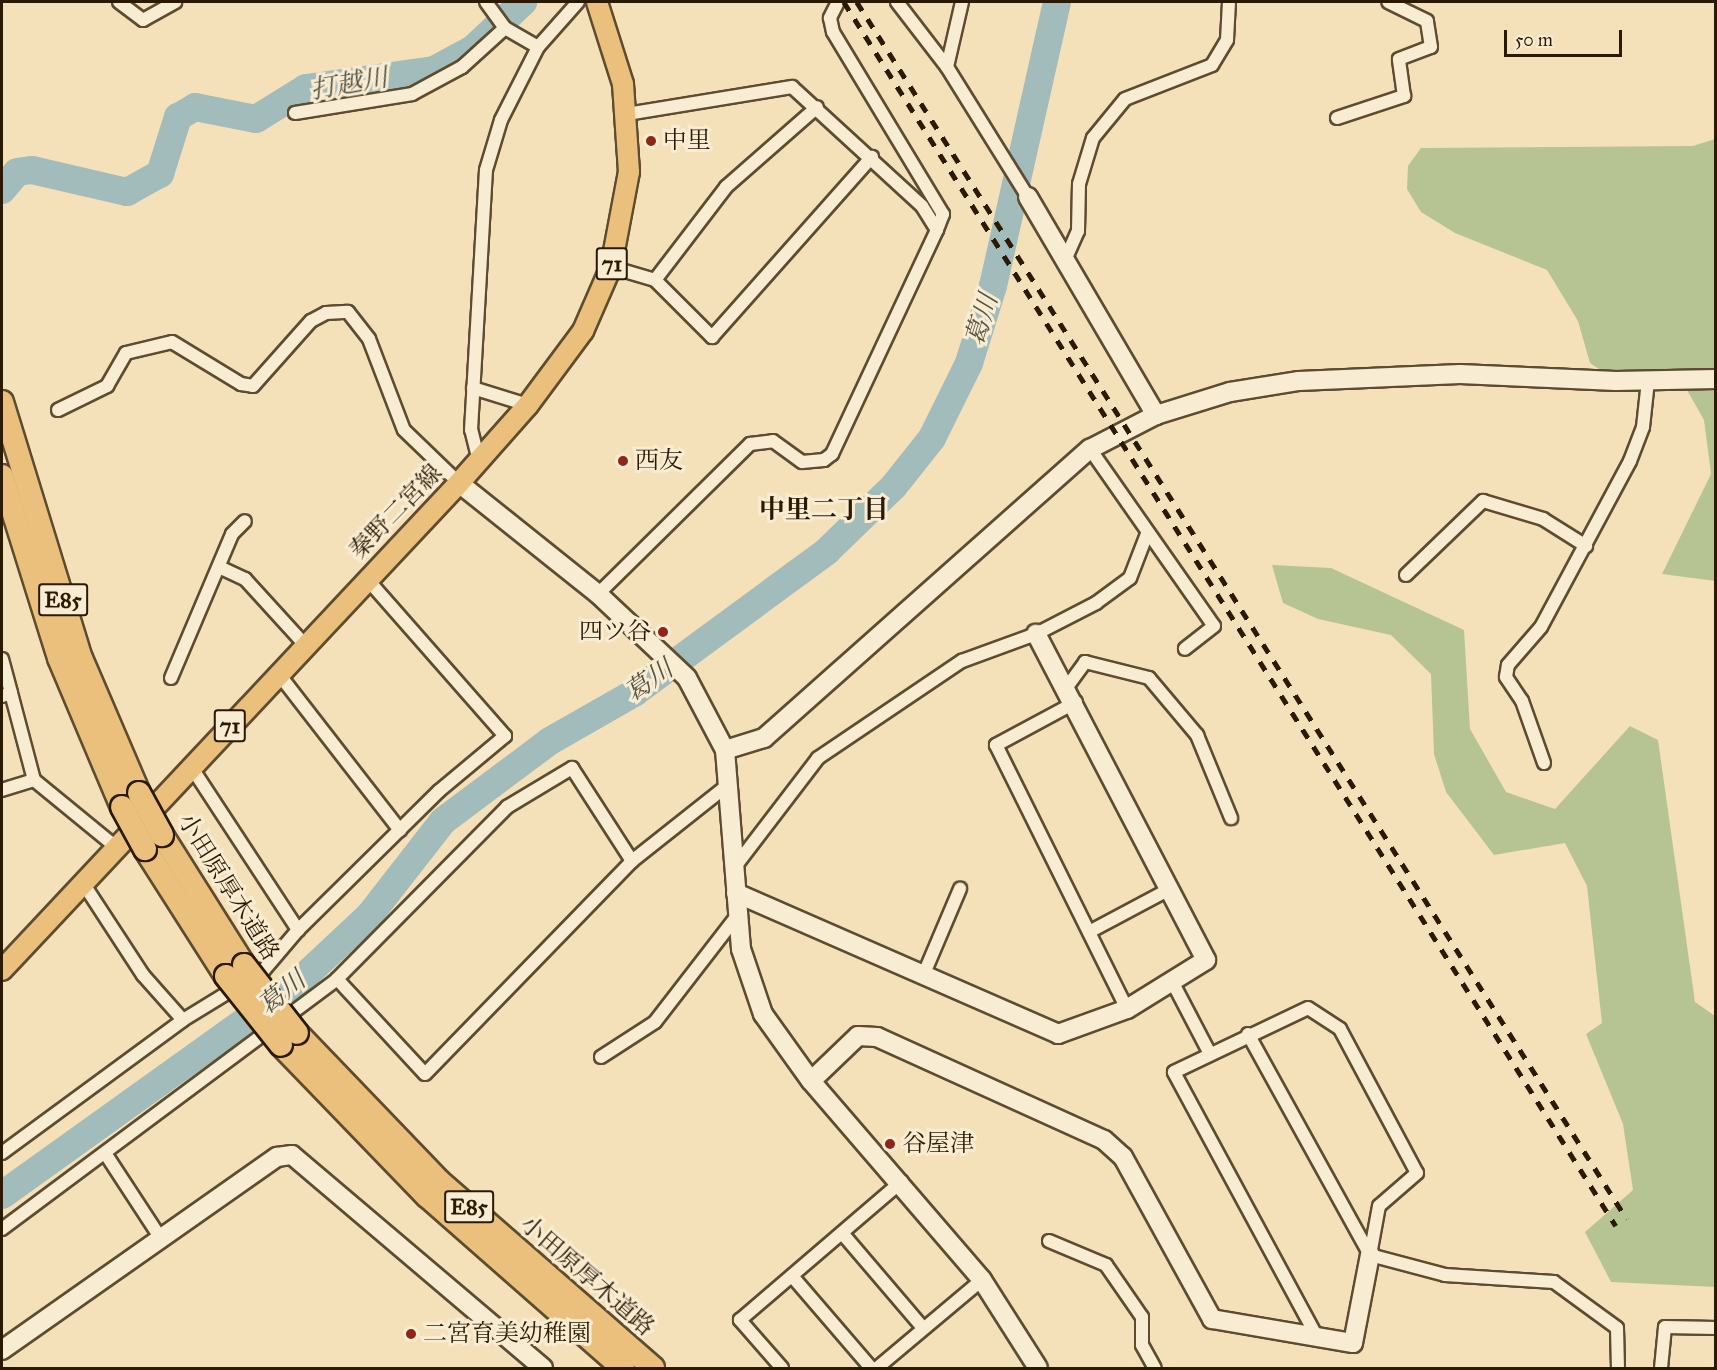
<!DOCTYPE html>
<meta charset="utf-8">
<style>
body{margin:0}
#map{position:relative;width:1717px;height:1370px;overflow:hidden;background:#f5e1b9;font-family:"IM FELL Great Primer","Noto Serif JP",serif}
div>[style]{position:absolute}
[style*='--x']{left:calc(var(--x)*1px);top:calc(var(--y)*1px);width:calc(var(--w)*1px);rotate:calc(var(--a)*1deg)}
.green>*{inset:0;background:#b6c494}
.river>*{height:28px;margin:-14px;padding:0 14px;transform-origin:14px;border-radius:14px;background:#a2bbbb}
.roads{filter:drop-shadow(2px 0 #5d4c30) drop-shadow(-2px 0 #5d4c30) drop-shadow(0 2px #5d4c30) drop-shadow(0 -2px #5d4c30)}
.street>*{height:12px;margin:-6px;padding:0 6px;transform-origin:6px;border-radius:6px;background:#f8ecd2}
.secondary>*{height:18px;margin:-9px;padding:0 9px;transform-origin:9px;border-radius:9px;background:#f8ecd2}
.primary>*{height:20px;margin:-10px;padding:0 10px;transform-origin:10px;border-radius:10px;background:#eac07c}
.highway>*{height:22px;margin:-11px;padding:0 11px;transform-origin:11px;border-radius:11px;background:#eac07c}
.rail>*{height:4.5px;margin-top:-2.25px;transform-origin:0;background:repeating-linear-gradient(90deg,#2a1a03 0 10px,transparent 0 20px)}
.bridges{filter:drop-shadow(2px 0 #2a1a03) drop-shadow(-2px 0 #2a1a03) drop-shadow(0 2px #2a1a03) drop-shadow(0 -2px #2a1a03)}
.highway-bridge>*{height:22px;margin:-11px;padding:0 11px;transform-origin:11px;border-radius:11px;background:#eac07c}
.dots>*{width:16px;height:16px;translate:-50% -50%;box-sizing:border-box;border:3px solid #f8ecd2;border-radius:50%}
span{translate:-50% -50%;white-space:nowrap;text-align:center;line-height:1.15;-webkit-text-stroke:6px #f8ecd2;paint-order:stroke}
.shield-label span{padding:2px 4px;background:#f8ecd2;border:2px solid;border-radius:4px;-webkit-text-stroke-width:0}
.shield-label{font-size:22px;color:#2a1a03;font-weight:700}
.poi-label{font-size:24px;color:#2a1a03}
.left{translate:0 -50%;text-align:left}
.right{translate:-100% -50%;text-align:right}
.street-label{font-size:24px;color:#2a1a03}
.water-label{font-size:26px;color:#545243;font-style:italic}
.neighbourhood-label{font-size:26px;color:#2a1a03;font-weight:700}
.frame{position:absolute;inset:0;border:3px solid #2a1a03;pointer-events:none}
.scale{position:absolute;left:1504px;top:30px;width:118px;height:27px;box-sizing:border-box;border:3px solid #2a1a03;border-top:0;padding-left:8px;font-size:18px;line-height:21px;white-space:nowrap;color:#2a1a03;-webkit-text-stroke:4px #f8ecd2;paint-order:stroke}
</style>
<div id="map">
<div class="green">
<i style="clip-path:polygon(1715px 139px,1715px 581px,1662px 574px,1711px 474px,1704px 420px,1687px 390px,1627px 388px,1590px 363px,1578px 321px,1547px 270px,1455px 233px,1421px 212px,1407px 189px,1408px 166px,1421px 148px,1693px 146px)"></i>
<i style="clip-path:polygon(1272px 565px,1331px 568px,1464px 630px,1470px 729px,1506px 792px,1555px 809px,1630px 726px,1658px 740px,1695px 1002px,1715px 1016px,1715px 1287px,1611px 1282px,1585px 1232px,1633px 1190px,1623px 1124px,1586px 1034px,1602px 1023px,1587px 886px,1565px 843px,1494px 855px,1446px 792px,1434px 754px,1431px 674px,1391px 635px,1318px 619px,1283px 603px)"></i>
</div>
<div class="river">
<i style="--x:2;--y:190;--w:23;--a:-50"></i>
<i style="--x:17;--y:172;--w:15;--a:-8"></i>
<i style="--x:32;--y:170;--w:98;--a:13"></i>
<i style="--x:127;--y:192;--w:38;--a:-29"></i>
<i style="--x:160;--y:174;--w:60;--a:-72.5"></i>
<i style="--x:178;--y:117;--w:20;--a:-30"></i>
<i style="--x:195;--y:107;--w:62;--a:11.1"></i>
<i style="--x:256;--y:119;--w:59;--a:-31.8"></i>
<i style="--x:306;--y:88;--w:129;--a:-8"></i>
<i style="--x:434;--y:70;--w:44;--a:-28.3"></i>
<i style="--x:473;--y:49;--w:69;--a:-43.2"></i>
<i style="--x:2;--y:1195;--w:358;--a:-35.6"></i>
<i style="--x:293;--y:987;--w:104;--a:-43.1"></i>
<i style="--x:369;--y:916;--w:120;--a:-52.1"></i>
<i style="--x:443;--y:821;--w:134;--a:-36.8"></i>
<i style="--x:550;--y:741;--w:97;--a:-29.7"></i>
<i style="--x:634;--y:693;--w:240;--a:-36.3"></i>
<i style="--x:827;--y:551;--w:93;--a:-44.1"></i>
<i style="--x:894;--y:486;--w:61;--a:-51.6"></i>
<i style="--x:932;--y:438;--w:84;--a:-63.7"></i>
<i style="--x:969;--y:363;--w:81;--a:-72.7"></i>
<i style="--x:993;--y:286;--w:291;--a:-77.3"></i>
</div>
<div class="roads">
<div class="street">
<i style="--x:119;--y:2;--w:30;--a:37"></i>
<i style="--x:143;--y:20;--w:37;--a:-29"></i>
<i style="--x:486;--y:2;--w:32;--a:54"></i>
<i style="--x:505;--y:28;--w:38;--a:30"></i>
<i style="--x:838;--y:2;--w:18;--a:117"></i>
<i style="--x:830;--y:18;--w:14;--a:78"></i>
<i style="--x:833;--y:32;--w:213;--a:58.9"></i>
<i style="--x:943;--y:214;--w:17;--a:111"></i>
<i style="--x:897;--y:2;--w:82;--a:52.4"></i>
<i style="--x:947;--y:67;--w:153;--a:58.1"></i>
<i style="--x:947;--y:67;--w:67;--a:-77"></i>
<i style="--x:295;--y:113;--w:119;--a:-9.2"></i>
<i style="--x:412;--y:94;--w:57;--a:-28.4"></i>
<i style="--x:462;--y:67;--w:58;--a:-42.2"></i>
<i style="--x:1337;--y:118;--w:71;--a:-18.2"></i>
<i style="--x:1404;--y:96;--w:37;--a:-98"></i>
<i style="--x:1399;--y:59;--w:34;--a:-21"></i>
<i style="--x:1431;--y:47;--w:26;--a:-99"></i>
<i style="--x:1427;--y:21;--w:43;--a:-154"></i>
<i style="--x:1065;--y:260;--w:32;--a:-66"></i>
<i style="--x:1078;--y:231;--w:47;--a:-88.8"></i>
<i style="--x:1079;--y:184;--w:48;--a:-73.1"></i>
<i style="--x:1093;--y:138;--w:50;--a:-50.6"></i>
<i style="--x:1125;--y:99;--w:93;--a:-21.3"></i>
<i style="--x:1212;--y:65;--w:29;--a:-59"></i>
<i style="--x:1227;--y:40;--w:38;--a:-87"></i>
<i style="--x:611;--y:267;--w:46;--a:16.5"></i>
<i style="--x:655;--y:280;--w:81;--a:45"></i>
<i style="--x:712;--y:337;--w:241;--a:-48.4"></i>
<i style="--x:655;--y:280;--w:117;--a:-52.6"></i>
<i style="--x:726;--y:187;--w:121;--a:-41.3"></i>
<i style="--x:473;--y:388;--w:58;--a:17.2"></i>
<i style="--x:58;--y:410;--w:55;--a:-26.1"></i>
<i style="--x:107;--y:386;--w:38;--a:-60"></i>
<i style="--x:126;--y:353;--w:47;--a:-13.4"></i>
<i style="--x:172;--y:342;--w:81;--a:31.3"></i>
<i style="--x:241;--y:384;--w:12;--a:9"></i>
<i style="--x:253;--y:386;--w:87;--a:-48.3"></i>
<i style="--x:311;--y:321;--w:17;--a:-28"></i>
<i style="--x:326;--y:313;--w:22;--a:-3"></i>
<i style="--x:348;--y:312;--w:34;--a:52"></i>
<i style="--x:369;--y:339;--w:97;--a:69"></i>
<i style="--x:404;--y:430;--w:76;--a:43.9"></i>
<i style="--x:1090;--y:449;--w:216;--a:55"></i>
<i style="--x:1214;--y:626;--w:37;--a:142"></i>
<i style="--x:479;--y:461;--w:32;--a:-104"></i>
<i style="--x:471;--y:430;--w:260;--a:-86.7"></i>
<i style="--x:486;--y:170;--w:52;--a:-73.3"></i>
<i style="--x:501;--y:120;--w:82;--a:-63.1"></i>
<i style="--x:538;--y:47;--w:60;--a:-48.4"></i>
<i style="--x:219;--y:567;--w:29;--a:25"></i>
<i style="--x:245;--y:579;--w:89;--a:47.7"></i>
<i style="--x:1406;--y:575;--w:107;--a:-43.9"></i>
<i style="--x:1483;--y:501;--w:63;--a:16.7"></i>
<i style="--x:1543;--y:519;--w:51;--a:32.1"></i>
<i style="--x:598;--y:594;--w:214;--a:-44.6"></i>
<i style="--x:750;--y:444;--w:23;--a:-7"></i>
<i style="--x:773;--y:441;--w:36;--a:36"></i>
<i style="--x:802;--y:462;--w:22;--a:-5"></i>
<i style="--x:824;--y:460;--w:10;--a:-37"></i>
<i style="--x:832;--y:454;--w:247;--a:-64.9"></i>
<i style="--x:937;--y:230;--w:28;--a:-122"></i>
<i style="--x:922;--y:206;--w:176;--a:-137.5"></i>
<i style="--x:792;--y:87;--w:166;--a:170.7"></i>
<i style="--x:2;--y:659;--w:35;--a:75"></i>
<i style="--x:278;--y:673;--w:199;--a:52.2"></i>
<i style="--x:171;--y:678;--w:156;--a:-67"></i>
<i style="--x:232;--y:534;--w:18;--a:-45"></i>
<i style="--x:1067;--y:687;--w:31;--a:-54"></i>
<i style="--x:1085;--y:662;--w:66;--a:14"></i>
<i style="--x:1149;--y:678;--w:75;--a:49.9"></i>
<i style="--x:1197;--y:735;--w:90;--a:67.7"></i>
<i style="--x:2;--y:696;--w:9;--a:-18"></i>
<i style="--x:11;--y:693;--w:90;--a:75.2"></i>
<i style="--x:34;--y:780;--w:34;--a:163"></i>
<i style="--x:1076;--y:702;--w:91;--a:151.7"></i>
<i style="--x:996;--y:745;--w:295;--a:63.6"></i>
<i style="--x:1544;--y:763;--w:66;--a:-109.5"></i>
<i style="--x:1522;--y:701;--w:29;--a:-124"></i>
<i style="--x:1506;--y:677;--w:12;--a:-81"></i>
<i style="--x:1508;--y:665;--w:50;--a:-49"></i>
<i style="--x:1541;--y:627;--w:188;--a:-61.8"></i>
<i style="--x:1630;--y:461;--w:36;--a:-69"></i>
<i style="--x:1643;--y:427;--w:46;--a:-83.8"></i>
<i style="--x:192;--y:768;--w:194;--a:56.8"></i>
<i style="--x:298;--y:930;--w:198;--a:-44.6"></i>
<i style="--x:439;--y:791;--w:86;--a:-39.8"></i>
<i style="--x:505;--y:736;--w:209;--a:-131.3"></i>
<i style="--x:34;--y:780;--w:106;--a:39.3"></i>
<i style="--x:734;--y:868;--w:138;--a:-52.6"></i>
<i style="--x:818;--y:758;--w:174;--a:-34"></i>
<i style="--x:962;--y:661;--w:79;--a:-20"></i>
<i style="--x:1036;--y:634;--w:68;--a:-27.3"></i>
<i style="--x:1096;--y:603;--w:42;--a:-36.3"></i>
<i style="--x:1130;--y:578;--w:47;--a:-68.9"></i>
<i style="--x:83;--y:883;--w:110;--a:56.9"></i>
<i style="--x:143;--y:975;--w:60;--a:48.4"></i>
<i style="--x:1089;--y:932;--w:92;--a:-28"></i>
<i style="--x:923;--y:976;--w:95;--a:-67"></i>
<i style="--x:337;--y:979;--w:129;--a:47.2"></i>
<i style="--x:425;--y:1074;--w:297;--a:-45.8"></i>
<i style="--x:632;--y:861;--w:122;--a:-38.4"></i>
<i style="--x:1174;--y:985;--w:78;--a:62.4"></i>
<i style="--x:1248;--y:1034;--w:252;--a:61.1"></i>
<i style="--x:1370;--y:1255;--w:78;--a:14.9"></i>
<i style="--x:1445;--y:1275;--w:109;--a:3.7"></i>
<i style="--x:1554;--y:1282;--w:78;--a:36.1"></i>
<i style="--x:1617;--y:1328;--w:40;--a:88.6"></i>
<i style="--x:601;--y:1057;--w:64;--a:-32.9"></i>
<i style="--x:655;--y:1022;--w:134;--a:-52.3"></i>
<i style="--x:2;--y:1153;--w:225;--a:-36.3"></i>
<i style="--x:183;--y:1020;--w:94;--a:-31.5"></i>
<i style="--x:263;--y:971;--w:54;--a:-49.5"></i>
<i style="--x:105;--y:1153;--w:100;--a:56.8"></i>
<i style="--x:2;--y:1229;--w:418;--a:-36.7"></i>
<i style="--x:337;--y:979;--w:242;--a:-45.3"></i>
<i style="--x:507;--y:807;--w:76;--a:-31"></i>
<i style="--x:572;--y:768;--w:111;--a:57.2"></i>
<i style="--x:842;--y:1233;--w:125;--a:49.5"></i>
<i style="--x:1049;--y:1241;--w:62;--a:22.8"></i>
<i style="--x:1106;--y:1265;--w:63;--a:55.3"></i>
<i style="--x:1142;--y:1317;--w:28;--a:90"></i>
<i style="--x:1142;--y:1345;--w:26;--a:61"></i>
<i style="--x:792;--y:1276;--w:121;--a:49.3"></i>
<i style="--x:1317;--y:1337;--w:301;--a:-118.4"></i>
<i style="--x:1174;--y:1072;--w:148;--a:-25.5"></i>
<i style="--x:1308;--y:1008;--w:38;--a:33"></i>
<i style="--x:1340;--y:1029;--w:163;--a:61.9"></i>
<i style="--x:1417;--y:1173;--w:50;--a:139"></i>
<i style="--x:1379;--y:1206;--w:50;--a:100.4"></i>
<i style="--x:782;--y:1368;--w:64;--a:-131.2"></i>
<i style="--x:740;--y:1320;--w:213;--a:-40.6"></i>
<i style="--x:877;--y:1368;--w:137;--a:-40"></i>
<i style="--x:1661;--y:1368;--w:41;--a:-84.4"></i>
<i style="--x:1665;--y:1327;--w:51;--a:1.1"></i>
</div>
<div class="secondary">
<i style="--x:1028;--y:197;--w:253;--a:59.6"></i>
<i style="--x:459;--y:483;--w:178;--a:38.6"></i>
<i style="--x:598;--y:594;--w:122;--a:43.3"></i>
<i style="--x:687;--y:678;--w:81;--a:62.2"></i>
<i style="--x:725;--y:750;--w:200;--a:85.4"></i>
<i style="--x:741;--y:949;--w:69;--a:71.3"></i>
<i style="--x:763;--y:1014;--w:82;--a:54.4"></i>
<i style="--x:811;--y:1081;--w:262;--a:49.3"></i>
<i style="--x:982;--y:1280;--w:104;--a:57.5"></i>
<i style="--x:725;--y:750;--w:41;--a:-17.1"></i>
<i style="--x:764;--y:738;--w:436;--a:-41.6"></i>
<i style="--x:1090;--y:449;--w:74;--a:-27.3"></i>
<i style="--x:1156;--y:415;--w:77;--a:-17.3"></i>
<i style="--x:1230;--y:392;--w:70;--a:-9.1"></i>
<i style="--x:1299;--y:381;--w:161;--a:-2.5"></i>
<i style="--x:1460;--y:374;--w:156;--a:2.6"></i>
<i style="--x:1616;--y:381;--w:100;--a:-1.1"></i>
<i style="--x:736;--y:893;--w:352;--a:23.6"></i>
<i style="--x:1058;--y:1034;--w:73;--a:-19.9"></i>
<i style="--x:1127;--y:1009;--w:93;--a:-31.8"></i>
<i style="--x:1206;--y:960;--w:368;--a:-117.5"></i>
<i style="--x:811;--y:1081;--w:65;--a:-43.8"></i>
<i style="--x:858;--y:1036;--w:19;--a:3"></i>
<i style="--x:877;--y:1037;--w:249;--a:24.4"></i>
<i style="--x:1104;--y:1140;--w:25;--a:42"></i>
<i style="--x:1123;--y:1157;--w:185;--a:61.2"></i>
<i style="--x:1212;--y:1319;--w:143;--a:9.7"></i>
<i style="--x:1353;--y:1343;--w:90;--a:-79.1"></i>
<i style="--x:2;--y:1350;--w:336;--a:-35.1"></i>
<i style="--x:277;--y:1157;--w:15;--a:-8"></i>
<i style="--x:292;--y:1155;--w:329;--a:40.3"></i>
</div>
<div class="primary">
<i style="--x:2;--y:970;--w:668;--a:-46.82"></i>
<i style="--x:459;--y:483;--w:104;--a:-48.5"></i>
<i style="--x:528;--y:405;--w:92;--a:-53.4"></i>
<i style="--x:583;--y:331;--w:70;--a:-66.4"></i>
<i style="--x:611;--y:267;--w:97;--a:-79.3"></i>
<i style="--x:629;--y:172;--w:88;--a:-93.9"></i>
<i style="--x:623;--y:84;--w:86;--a:-107.6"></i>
</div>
<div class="highway">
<i style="--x:2;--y:402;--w:268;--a:72.9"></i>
<i style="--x:81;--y:658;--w:147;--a:66.8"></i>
<i style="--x:2;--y:476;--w:191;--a:72.6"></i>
<i style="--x:59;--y:658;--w:162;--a:67.1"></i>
<i style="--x:162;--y:835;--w:154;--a:57.8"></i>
<i style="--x:145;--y:849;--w:151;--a:57.5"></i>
<i style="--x:297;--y:1033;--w:205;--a:46.2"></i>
<i style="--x:439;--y:1181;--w:284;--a:41.1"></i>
<i style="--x:281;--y:1045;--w:210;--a:46"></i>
<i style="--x:427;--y:1196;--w:261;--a:41.3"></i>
</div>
</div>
<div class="rail">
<i style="--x:844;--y:2;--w:1447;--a:57.76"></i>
<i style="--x:857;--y:2;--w:1440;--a:57.68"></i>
</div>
<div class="bridges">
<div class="highway-bridge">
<i style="--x:139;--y:793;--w:48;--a:61.3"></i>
<i style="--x:122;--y:807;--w:48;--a:61.3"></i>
<i style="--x:244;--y:965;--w:86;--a:52.1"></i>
<i style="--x:226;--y:976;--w:88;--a:51.4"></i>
</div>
</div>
<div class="dots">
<i style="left:651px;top:141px;background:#8f2418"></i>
<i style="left:623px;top:461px;background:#8f2418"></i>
<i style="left:663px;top:632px;background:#8f2418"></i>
<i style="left:890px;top:1144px;background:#8f2418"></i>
<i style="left:411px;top:1334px;background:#8f2418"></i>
</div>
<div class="shield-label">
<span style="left:612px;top:264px">71</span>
<span style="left:63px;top:600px">E85</span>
<span style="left:230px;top:726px">71</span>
<span style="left:469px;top:1207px">E85</span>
</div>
<div class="poi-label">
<span class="left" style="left:663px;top:141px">中里</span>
<span class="left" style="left:635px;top:461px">西友</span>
<span class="right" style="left:651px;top:632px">四ツ谷</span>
<span class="left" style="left:902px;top:1144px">谷屋津</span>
<span class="left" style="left:423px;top:1334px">二宮育美幼稚園</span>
</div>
<div class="street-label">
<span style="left:396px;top:512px;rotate:-46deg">秦野二宮線</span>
<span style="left:228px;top:887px;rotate:58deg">小田原厚木道路</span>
<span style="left:587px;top:1276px;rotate:41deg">小田原厚木道路</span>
</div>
<div class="water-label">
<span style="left:349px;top:84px;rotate:-10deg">打越川</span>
<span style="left:982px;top:320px;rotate:-73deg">葛川</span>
<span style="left:649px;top:681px;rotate:-35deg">葛川</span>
<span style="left:282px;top:993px;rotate:-39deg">葛川</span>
</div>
<div class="neighbourhood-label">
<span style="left:824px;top:510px">中里二丁目</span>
</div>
<div class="frame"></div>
<div class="scale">50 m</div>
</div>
